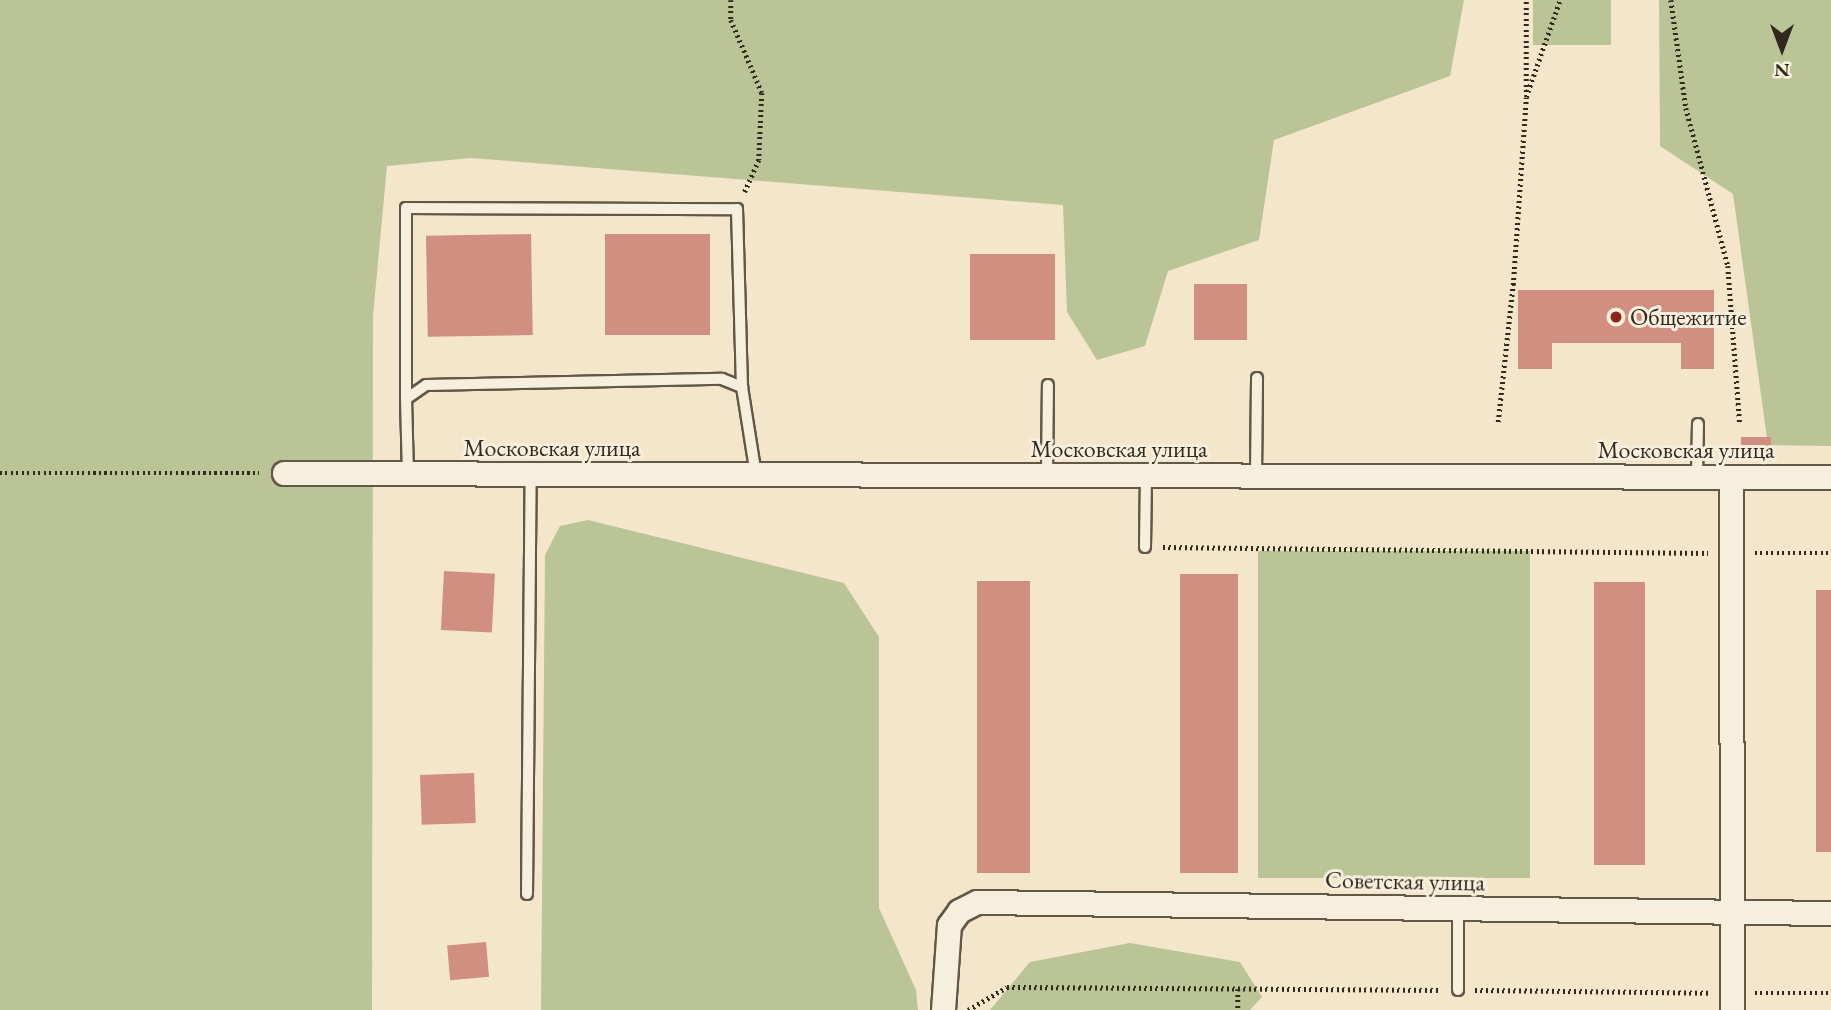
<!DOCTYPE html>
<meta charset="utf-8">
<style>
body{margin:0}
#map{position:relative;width:1831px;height:1010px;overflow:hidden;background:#f3e6cb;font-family:"EB Garamond",serif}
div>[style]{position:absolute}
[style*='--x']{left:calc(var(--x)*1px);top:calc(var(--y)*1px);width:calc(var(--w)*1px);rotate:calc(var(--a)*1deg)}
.green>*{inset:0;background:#bbc497;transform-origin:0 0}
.building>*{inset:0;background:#d08f80;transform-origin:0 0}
.path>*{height:4.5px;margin-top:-2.25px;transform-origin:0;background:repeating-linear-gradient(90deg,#32291d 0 2px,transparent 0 5.5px)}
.roads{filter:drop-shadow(2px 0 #625848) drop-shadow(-2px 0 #625848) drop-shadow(0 2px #625848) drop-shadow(0 -2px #625848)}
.lane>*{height:10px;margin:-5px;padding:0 5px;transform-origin:5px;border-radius:5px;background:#f7efdd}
.street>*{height:23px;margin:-11.5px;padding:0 11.5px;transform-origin:11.5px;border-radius:11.5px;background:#f7efdd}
.dots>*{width:19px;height:19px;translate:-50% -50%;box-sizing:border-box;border:4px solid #f7efdd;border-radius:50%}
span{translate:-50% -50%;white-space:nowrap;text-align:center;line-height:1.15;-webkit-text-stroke:6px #f7efdd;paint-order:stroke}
.poi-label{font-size:24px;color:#32291d}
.left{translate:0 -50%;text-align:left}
.street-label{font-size:24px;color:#32291d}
.north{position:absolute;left:1747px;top:14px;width:70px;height:70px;-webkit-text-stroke:5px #f7efdd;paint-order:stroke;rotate:180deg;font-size:19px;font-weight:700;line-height:28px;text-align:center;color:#32291d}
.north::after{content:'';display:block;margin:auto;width:24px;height:32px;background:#32291d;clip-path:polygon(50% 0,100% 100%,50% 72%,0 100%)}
</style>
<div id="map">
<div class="green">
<i style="clip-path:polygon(0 0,1464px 0,1450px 76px,1274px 140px,1259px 240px,1168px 271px,1145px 346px,1097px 360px,1067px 312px,1063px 205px,471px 158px,387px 166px,373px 316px,372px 1010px,0 1010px)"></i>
<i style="left:1533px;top:0;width:78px;height:45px"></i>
<i style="clip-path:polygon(1659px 0,1831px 0,1831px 446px,1768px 445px,1733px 194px,1660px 146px)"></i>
<i style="clip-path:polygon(588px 520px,844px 583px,879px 637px,879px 908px,916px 990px,918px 1010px,541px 1010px,545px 555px,560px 526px)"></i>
<i style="left:1258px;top:551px;width:272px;height:327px"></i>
<i style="clip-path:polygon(1130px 943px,1240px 962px,1262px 997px,1250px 1010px,990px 1010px,1030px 962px)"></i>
</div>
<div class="building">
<i style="left:531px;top:234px;width:101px;height:105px;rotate:89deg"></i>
<i style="left:605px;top:234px;width:105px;height:101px"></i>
<i style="left:970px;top:254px;width:85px;height:86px"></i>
<i style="left:1194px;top:284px;width:53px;height:56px"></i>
<i style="clip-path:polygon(1518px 290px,1714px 290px,1714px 369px,1681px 369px,1681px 343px,1552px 343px,1552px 369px,1518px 369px)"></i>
<i style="left:1741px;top:437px;width:30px;height:24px"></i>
<i style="left:444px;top:571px;width:51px;height:59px;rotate:3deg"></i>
<i style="left:1180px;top:574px;width:58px;height:299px"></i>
<i style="left:1030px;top:581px;width:292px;height:53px;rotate:90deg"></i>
<i style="left:1645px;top:582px;width:283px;height:51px;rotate:90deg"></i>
<i style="left:1816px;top:590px;width:15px;height:262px"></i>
<i style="left:474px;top:773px;width:50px;height:54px;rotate:88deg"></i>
<i style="left:486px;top:942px;width:35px;height:39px;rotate:85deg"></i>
</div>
<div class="path">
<i style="--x:731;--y:0;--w:20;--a:90"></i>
<i style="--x:731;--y:20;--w:79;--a:67"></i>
<i style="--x:762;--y:93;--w:67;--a:92.6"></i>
<i style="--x:759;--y:160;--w:35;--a:114"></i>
<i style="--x:1671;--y:0;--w:109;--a:82.1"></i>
<i style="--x:1686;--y:108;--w:163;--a:75.1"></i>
<i style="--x:1728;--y:266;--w:159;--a:85.7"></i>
<i style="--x:1526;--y:92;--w:92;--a:-90"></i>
<i style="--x:1498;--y:422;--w:138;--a:-83.8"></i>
<i style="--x:1513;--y:285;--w:188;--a:-86"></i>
<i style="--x:1526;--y:97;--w:103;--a:-70.7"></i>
<i style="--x:0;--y:473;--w:259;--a:0"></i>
<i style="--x:1163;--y:547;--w:545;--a:0.63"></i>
<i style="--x:1755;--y:553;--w:76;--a:0"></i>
<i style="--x:1238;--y:989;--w:21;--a:90"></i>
<i style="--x:1475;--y:990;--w:233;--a:0.7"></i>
<i style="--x:1755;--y:993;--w:76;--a:0"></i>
<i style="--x:968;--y:1010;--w:45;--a:-30.5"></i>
<i style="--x:1007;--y:987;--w:431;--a:0.4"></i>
</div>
<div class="roads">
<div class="lane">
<i style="--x:406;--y:399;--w:191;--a:-90"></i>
<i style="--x:406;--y:208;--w:331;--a:0.2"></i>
<i style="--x:737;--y:209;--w:178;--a:88.4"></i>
<i style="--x:408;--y:475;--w:76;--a:-91.5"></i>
<i style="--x:406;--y:399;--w:24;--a:-35"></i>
<i style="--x:426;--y:385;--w:296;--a:-1.2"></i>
<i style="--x:722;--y:379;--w:22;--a:22"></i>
<i style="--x:742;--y:387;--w:89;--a:81"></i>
<i style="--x:1047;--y:475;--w:90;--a:-89.4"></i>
<i style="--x:1256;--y:476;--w:98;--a:-89.4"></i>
<i style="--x:1697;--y:476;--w:52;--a:-88.9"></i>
<i style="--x:1145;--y:547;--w:71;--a:-89.2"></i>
<i style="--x:527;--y:894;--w:419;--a:-89.5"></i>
<i style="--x:1458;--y:908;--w:82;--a:90"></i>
</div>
<div class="street">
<i style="--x:284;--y:473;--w:1547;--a:0.15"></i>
<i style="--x:1731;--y:477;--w:533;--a:89.89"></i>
<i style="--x:943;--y:1010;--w:85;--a:-86"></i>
<i style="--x:949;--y:925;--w:17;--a:-54"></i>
<i style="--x:959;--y:911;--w:20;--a:-27"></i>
<i style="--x:977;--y:902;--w:854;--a:0.74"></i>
</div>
</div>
<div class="dots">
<i style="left:1616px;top:317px;background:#8f2418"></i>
</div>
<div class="poi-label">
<span class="left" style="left:1630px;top:317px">Общежитие</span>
</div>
<div class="street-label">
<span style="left:552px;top:448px">Московская улица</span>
<span style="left:1119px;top:449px">Московская улица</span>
<span style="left:1686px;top:450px">Московская улица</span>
<span style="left:1405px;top:881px;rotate:1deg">Советская улица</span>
</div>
<div class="north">N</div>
</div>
